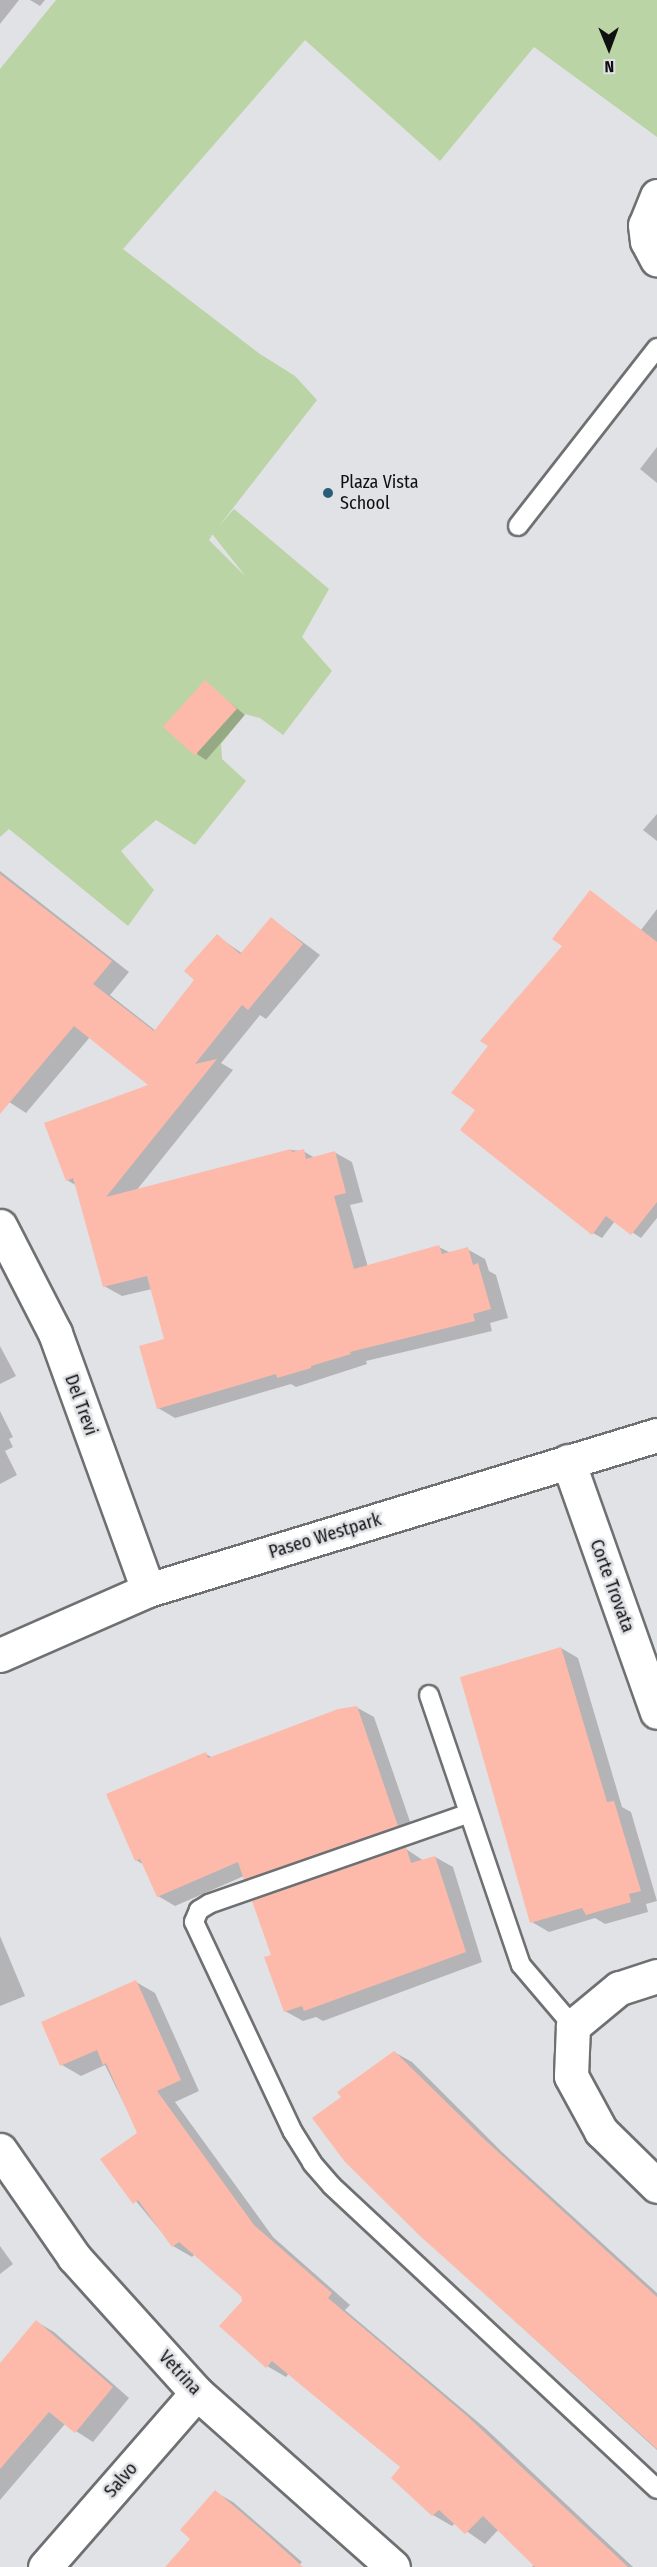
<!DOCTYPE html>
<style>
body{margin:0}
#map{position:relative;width:657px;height:2567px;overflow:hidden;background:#e1e2e5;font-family:"Fira Sans Condensed",sans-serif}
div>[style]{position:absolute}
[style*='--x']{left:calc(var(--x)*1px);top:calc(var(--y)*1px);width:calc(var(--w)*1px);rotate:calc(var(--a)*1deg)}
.green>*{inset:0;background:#bad4a5}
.shadow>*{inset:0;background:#0003}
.building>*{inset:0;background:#fdbaab;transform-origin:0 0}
.roads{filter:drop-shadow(2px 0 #6e7072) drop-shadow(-2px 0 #6e7072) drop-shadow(0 2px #6e7072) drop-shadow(0 -2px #6e7072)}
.lane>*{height:18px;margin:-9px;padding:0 9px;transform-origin:9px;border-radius:9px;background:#fff}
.street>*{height:33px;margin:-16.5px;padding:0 16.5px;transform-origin:16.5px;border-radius:16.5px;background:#fff}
.secondary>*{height:33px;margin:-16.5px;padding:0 16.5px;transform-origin:16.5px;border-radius:16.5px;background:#fff}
.dots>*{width:16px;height:16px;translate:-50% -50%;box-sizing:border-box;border:3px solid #e1e2e5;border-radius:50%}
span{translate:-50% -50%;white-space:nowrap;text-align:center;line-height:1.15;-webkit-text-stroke:5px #e1e2e5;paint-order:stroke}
.poi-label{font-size:18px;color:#101012}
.left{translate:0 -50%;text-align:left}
.street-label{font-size:18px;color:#101012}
.north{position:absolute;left:579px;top:18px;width:60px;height:60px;-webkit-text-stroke:4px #e1e2e5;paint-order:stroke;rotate:179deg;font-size:16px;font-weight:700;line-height:24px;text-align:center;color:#101012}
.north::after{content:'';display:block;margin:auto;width:21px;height:27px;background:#101012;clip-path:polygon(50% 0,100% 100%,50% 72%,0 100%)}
</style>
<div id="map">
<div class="green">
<i style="clip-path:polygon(evenodd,56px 0,657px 0,657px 137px,534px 47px,440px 161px,305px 40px,123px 249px,260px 354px,295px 376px,317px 400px,219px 526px,234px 509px,329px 589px,302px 637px,332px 671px,283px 735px,260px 718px,245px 714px,221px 744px,222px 759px,246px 781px,195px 845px,156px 820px,121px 851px,154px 890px,128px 926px,9px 829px,0 837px,0 69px,56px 0,212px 535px,213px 535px,246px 577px,209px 540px,212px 535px)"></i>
</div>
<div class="shadow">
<i style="clip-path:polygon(0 0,19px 0,0 24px)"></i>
<i style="clip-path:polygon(30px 0,45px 0,40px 6px)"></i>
<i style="clip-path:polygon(657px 447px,657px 483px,640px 469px)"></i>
<i style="clip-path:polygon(205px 682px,245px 715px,206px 760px,197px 754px)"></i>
<i style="clip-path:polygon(657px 814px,657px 841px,643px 830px)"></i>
<i style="clip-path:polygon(0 871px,129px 972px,110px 995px,156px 1031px,196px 980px,217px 936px,243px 954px,272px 919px,320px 955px,266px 1019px,260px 1015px,221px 1063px,233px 1070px,136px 1191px,291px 1150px,303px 1151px,315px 1158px,334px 1152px,352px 1162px,363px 1202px,350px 1205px,368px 1267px,439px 1247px,451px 1253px,467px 1249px,485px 1259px,489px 1271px,496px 1275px,508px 1318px,490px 1323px,492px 1331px,366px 1361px,367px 1364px,296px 1387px,291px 1384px,175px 1418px,158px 1408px,166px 1340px,152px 1289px,122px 1296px,104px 1286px,77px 1186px,67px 1180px,151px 1085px,90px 1037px,26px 1113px,0 1096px)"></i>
<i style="clip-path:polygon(591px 892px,641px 930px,657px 909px,657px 1218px,641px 1238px,615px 1221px,602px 1238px,593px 1233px,477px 1110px)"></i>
<i style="clip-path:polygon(0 1346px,16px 1376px,0 1384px)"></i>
<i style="clip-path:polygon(0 1411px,13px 1437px,9px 1439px,13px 1447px,5px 1451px,17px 1475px,0 1484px)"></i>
<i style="clip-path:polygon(561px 1648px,578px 1658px,622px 1807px,631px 1812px,657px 1901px,646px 1904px,648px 1912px,605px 1924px,595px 1918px,549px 1932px,532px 1922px)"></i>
<i style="clip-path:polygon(356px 1707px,374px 1717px,415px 1836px,263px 1889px,244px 1876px,175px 1906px,158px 1896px,144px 1865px,136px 1860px,206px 1754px,213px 1758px)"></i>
<i style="clip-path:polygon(406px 1849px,424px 1861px,435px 1857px,453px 1867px,482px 1962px,323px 2021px,316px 2017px,303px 2021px,285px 2011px,273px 1956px)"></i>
<i style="clip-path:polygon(0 1936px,25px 1996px,0 2006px)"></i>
<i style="clip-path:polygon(136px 1982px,155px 1993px,199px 2091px,175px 2102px,273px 2237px,350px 2305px,345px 2310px,485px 2428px,633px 2567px,532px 2567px,534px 2564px,499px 2529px,485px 2544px,455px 2523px,452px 2526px,433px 2515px,402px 2467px,289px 2373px,286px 2377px,267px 2366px,242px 2295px,195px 2254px,192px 2257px,173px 2246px,102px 2160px,139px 2134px,105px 2065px,81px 2076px,62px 2065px)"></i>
<i style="clip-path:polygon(394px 2052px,412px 2062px,502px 2152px,657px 2293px,657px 2450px,473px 2283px,343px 2097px)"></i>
<i style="clip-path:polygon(0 2246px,13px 2264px,0 2274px)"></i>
<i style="clip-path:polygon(37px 2322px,54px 2332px,129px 2398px,93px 2442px,65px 2424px,0 2500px,0 2365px)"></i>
<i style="clip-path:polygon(215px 2492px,233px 2502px,302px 2562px,297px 2567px,167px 2567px,192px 2538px)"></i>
</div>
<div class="building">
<i style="left:205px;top:680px;width:43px;height:63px;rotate:42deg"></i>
<i style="clip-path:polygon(0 874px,112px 961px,93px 984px,154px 1031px,194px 980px,184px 971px,217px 934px,240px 954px,271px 917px,303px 944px,248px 1010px,242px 1005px,195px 1064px,217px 1059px,106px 1197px,291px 1149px,292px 1152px,304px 1149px,306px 1159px,335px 1151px,346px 1193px,334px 1196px,354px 1269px,439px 1245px,442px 1254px,468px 1247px,473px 1265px,478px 1263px,491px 1309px,473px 1314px,475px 1321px,350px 1352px,351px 1354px,311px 1366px,311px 1368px,277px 1378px,276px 1374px,157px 1409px,139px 1346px,164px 1339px,147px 1276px,103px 1287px,73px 1178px,66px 1181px,44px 1123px,148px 1085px,74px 1026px,0 1114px)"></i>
<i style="clip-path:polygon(590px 890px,657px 942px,657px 1202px,631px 1235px,606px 1216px,592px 1235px,460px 1130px,475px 1110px,451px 1093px,488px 1046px,480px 1041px,562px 946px,552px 939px)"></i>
<i style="clip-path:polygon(561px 1647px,607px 1802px,614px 1801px,641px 1891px,629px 1894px,631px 1902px,586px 1915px,582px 1908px,530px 1923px,460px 1677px)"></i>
<i style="clip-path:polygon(357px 1706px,398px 1826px,244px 1880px,238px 1862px,157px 1897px,140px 1859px,135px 1861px,106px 1794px,206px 1752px,208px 1758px,338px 1709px)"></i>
<i style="clip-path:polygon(406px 1847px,411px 1863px,435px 1856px,466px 1952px,304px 2011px,302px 2006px,284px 2012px,264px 1957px,271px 1955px,252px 1901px)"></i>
<i style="clip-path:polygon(136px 1980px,181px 2080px,157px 2091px,254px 2225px,332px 2293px,328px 2298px,466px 2415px,628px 2567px,535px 2567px,483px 2516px,465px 2534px,439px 2510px,432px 2516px,391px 2478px,400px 2467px,272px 2361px,266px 2368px,219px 2326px,242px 2301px,241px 2296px,179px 2242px,172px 2247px,138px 2200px,133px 2204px,100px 2159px,137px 2133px,106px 2063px,103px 2065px,97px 2050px,60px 2066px,41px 2022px)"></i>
<i style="clip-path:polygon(394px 2051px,485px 2140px,657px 2297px,657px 2449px,420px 2236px,345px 2162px,312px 2118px,341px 2097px,337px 2092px)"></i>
<i style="clip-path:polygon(36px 2320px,113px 2387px,75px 2433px,49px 2412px,0 2469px,0 2363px)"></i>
<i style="clip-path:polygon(215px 2490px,263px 2531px,303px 2567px,165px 2567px,190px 2539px,180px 2530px)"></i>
</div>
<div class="roads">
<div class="lane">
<i style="--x:518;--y:526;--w:226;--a:-52"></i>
<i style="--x:429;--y:1695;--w:285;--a:71.2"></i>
<i style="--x:521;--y:1965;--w:80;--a:49.6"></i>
<i style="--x:467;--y:1814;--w:273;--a:160.8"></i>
<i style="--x:209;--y:1904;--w:12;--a:149"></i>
<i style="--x:199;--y:1910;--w:13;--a:113"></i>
<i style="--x:194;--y:1922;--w:232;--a:64.8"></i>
<i style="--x:293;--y:2132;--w:36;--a:58"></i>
<i style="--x:312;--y:2163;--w:30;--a:49"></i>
<i style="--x:332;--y:2186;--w:444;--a:43"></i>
</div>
<div class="street">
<i style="--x:657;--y:196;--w:31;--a:112"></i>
<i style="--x:645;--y:225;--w:16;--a:83"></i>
<i style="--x:647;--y:241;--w:21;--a:62"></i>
<i style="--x:0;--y:1226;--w:120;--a:62.8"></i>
<i style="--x:55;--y:1333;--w:273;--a:70.1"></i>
<i style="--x:568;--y:1461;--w:266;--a:70.5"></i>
<i style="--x:657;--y:1976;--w:40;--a:162"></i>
<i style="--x:619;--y:1988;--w:60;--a:140.4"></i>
<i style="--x:573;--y:2026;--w:50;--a:92.3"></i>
<i style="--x:571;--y:2076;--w:63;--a:61.4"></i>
<i style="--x:601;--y:2131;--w:78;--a:44.5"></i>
<i style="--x:0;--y:2150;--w:130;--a:55.3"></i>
<i style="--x:74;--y:2257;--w:183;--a:47.9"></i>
<i style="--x:197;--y:2393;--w:262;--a:41.6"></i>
<i style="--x:45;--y:2567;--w:231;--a:-48.9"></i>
</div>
<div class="secondary">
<i style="--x:0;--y:1655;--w:162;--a:-23.7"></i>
<i style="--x:148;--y:1590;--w:532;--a:-16.94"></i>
</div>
</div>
<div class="dots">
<i style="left:328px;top:493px;background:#275e79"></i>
</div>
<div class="poi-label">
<span class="left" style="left:340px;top:493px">Plaza Vista<br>School</span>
</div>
<div class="street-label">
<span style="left:81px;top:1405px;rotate:70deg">Del Trevi</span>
<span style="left:325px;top:1536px;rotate:-17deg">Paseo Westpark</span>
<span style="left:612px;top:1586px;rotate:70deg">Corte Trovata</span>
<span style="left:180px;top:2373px;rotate:47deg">Vetrina</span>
<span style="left:121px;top:2480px;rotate:-49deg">Salvo</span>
</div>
<div class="north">N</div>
</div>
